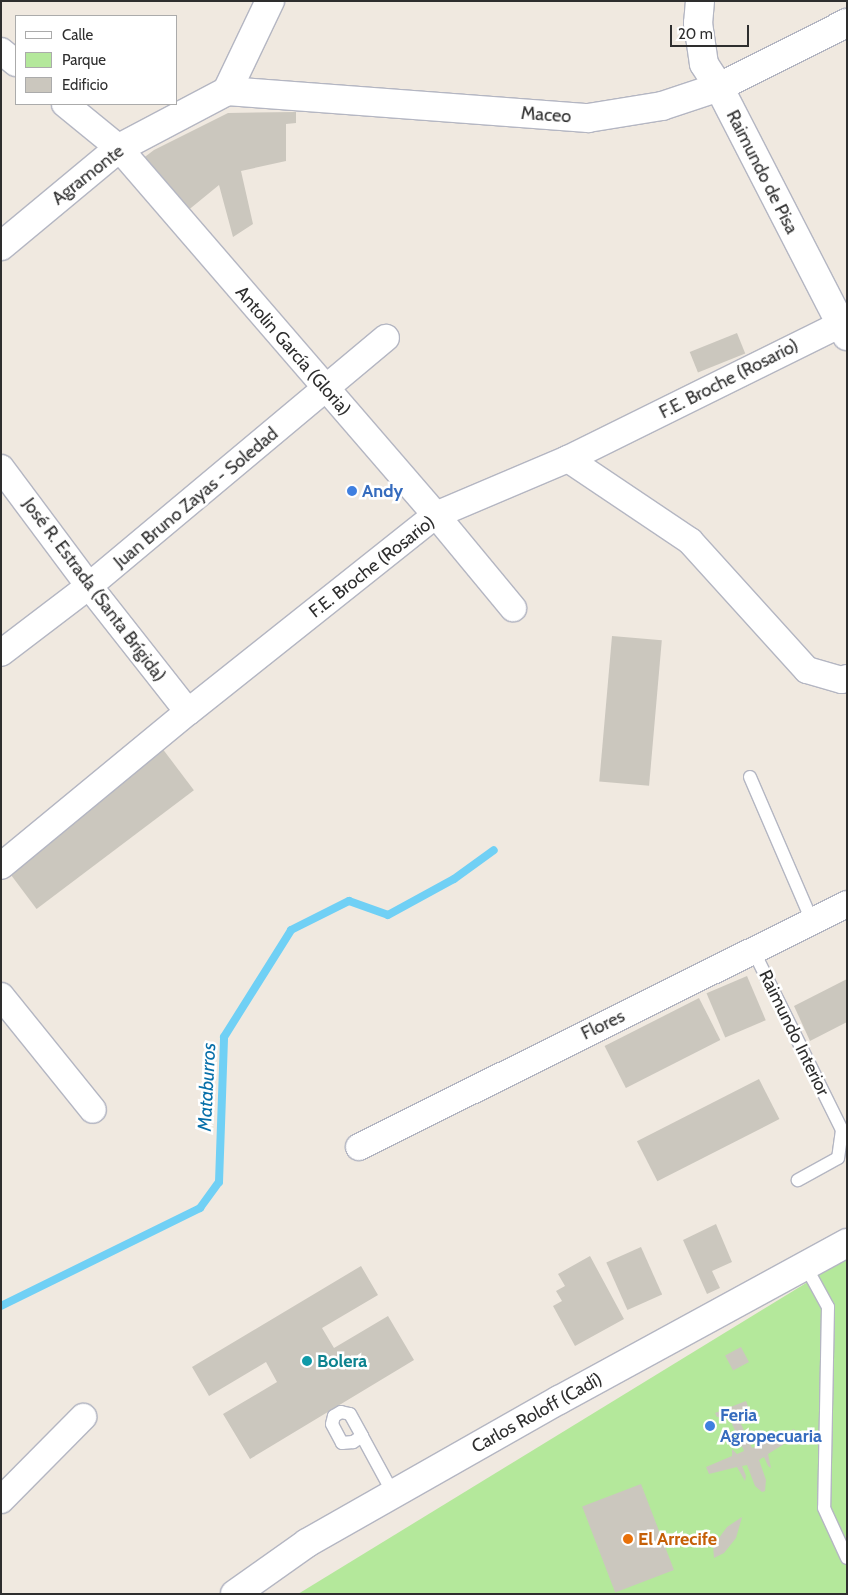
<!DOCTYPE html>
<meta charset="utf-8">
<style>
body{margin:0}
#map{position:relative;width:848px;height:1595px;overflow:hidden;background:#f0e9e0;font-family:Cabin,sans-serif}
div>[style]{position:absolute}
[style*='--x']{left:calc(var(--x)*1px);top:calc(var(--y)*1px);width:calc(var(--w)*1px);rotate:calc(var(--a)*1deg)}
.green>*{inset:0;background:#b4e89b}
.stream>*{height:8px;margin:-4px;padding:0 4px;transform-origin:4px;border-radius:4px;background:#70d0f5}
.building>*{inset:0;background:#cbc7be;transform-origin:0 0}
.roads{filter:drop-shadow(1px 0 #b4b6c2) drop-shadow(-1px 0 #b4b6c2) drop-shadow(0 1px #b4b6c2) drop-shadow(0 -1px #b4b6c2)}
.lane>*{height:12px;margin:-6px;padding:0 6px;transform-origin:6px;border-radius:6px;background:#fff}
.street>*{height:26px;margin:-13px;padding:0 13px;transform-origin:13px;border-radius:13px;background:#fff}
.secondary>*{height:28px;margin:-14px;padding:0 14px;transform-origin:14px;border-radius:14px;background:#fff}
.dots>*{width:14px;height:14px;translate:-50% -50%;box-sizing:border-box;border:2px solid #fff;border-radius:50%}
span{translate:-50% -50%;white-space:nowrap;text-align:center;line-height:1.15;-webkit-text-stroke:5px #fff;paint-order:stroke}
.street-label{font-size:18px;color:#2e2e2e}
.shop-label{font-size:18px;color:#366cbe;font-weight:700}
.left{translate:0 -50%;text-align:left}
.culture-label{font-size:18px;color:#0d838f;font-weight:700}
.food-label{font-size:18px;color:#c56008;font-weight:700}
.water-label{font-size:19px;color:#076fa9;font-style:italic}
.frame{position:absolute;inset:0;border:2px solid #2e2e2e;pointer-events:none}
.legend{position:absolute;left:15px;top:15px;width:162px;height:90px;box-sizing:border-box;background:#fff;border:1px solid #ababab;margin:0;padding:6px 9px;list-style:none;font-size:15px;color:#2e2e2e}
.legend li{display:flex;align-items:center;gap:10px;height:25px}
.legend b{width:25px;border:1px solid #ababab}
.scale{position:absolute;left:670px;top:25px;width:79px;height:22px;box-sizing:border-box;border:2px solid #2e2e2e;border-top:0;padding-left:6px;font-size:15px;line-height:18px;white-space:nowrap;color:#2e2e2e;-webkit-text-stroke:4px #fff;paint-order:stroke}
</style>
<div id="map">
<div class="green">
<i style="clip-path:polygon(847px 1258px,847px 1594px,298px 1594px)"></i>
</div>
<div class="stream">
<i style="--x:1;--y:1306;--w:222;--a:-26.2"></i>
<i style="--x:200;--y:1208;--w:32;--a:-54"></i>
<i style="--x:219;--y:1182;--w:145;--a:-88"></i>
<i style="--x:224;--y:1037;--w:126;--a:-57.9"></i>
<i style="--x:291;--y:930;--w:65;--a:-26.6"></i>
<i style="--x:349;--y:901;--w:41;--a:19.7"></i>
<i style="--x:388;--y:915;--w:75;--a:-28.6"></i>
<i style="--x:454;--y:879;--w:49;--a:-35.9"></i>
</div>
<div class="building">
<i style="clip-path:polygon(296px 112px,296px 123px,286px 124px,286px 161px,241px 171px,253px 224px,233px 237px,219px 185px,186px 212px,142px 159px,154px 150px,228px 113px)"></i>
<i style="left:737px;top:333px;width:22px;height:51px;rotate:68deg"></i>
<i style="left:612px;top:636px;width:50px;height:146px;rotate:5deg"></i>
<i style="left:162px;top:748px;width:53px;height:197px;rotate:53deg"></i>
<i style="left:747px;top:976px;width:48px;height:44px;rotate:67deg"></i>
<i style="clip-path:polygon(847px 979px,847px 1022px,810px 1041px,794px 1006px)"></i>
<i style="left:699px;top:998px;width:47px;height:106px;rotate:63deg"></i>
<i style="left:759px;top:1079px;width:45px;height:137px;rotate:63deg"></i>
<i style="clip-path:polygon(716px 1224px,732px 1262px,712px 1271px,720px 1288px,707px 1294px,683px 1240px)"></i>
<i style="left:641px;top:1247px;width:52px;height:38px;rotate:66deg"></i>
<i style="clip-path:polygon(590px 1256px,624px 1319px,575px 1346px,553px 1306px,562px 1301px,556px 1291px,565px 1286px,558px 1274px)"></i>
<i style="clip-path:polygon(361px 1266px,378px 1295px,322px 1328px,334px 1348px,388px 1316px,414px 1360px,250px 1459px,223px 1414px,277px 1382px,266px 1362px,209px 1396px,192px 1367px)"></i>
<i style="left:741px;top:1347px;width:17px;height:18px;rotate:62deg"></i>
<i style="clip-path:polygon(746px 1401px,748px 1406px,737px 1415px,752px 1448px,759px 1445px,758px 1438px,764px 1443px,794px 1429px,797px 1436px,768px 1454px,771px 1468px,768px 1466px,764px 1457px,759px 1460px,766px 1480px,765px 1491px,762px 1492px,755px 1486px,747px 1465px,742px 1466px,746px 1476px,745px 1481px,737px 1467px,709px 1474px,706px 1467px,732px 1456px,732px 1449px,737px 1454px,744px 1451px,729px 1417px,717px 1417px,715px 1413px)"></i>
<i style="left:641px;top:1484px;width:92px;height:63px;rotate:69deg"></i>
<i style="clip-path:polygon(742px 1517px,736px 1538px,724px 1553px,714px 1558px,713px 1546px,727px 1527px)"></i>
</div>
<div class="roads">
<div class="lane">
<i style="--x:750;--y:777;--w:157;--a:66.7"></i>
<i style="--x:753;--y:950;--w:201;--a:63.7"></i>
<i style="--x:842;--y:1130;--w:28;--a:98"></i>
<i style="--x:838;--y:1158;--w:46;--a:151.2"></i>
<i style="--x:805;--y:1265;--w:48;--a:61.3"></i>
<i style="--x:828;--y:1307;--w:201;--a:91.1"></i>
<i style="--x:824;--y:1508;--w:55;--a:65.3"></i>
<i style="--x:362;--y:1436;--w:11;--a:146"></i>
<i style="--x:353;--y:1442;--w:11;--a:175"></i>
<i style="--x:342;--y:1443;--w:21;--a:-118"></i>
<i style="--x:332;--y:1424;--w:8;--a:-76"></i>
<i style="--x:334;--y:1416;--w:8;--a:-30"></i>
<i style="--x:341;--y:1412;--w:9;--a:13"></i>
<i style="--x:350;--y:1414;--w:25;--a:61"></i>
<i style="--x:362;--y:1436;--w:65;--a:61.5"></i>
</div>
<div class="street">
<i style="--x:1;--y:51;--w:19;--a:39"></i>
<i style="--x:65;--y:104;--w:70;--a:39.2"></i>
<i style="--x:119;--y:148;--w:485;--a:49.2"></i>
<i style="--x:436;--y:515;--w:121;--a:50.4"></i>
<i style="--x:568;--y:459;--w:147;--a:33.9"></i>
<i style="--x:690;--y:541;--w:174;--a:47.8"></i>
<i style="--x:807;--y:670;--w:36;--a:16"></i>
<i style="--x:842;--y:680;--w:5;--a:-22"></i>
<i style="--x:1;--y:468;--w:147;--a:53.3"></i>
<i style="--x:89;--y:586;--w:160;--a:51.8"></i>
<i style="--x:1;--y:653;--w:111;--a:-37.3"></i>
<i style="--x:89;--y:586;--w:387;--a:-39.9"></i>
<i style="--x:1;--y:866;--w:242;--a:-39.5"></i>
<i style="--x:188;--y:712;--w:317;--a:-38.5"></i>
<i style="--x:436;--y:515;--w:143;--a:-23"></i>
<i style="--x:568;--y:459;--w:311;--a:-26.3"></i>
<i style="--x:1;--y:996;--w:146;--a:51.1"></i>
<i style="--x:359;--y:1147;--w:545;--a:-26.47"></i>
<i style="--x:1;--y:1500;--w:117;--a:-45.3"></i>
</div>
<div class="secondary">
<i style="--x:700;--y:1;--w:22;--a:95"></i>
<i style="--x:698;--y:23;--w:41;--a:81.7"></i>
<i style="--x:704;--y:64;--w:27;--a:57"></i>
<i style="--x:719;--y:87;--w:280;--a:62.8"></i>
<i style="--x:227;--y:91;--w:362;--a:4.3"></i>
<i style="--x:588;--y:118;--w:75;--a:-9.2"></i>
<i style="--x:662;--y:106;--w:60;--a:-18.4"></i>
<i style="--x:719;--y:87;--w:143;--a:-26.6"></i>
<i style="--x:1;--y:246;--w:153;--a:-39.7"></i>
<i style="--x:119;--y:148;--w:122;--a:-27.8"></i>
<i style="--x:227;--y:91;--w:100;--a:-64.5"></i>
<i style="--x:235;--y:1594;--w:88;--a:-35.3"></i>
<i style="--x:307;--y:1543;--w:290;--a:-29.6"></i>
<i style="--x:559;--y:1400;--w:328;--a:-28.6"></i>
</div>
</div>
<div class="dots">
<i style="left:352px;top:491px;background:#3f7fe0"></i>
<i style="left:307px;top:1361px;background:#0f9aa8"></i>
<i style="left:710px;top:1426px;background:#3f7fe0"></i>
<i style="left:628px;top:1539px;background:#e8710a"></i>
</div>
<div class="street-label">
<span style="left:546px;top:115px;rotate:4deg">Maceo</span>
<span style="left:762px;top:172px;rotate:63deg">Raimundo de Pisa</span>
<span style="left:88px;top:175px;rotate:-38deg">Agramonte</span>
<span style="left:293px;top:351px;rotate:49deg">Antolin García (Gloria)</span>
<span style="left:729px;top:379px;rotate:-27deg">F.E. Broche (Rosario)</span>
<span style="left:196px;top:498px;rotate:-40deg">Juan Bruno Zayas - Soledad</span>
<span style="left:372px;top:567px;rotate:-38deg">F.E. Broche (Rosario)</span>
<span style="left:94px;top:590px;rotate:53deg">José R. Estrada (Santa Brígida)</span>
<span style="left:603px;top:1025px;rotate:-26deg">Flores</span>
<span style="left:794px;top:1033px;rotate:64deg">Raimundo Interior</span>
<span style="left:537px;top:1413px;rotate:-29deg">Carlos Roloff (Cadí)</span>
</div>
<div class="shop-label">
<span class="left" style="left:362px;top:491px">Andy</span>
<span class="left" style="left:720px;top:1426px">Feria<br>Agropecuaria</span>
</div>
<div class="culture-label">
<span class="left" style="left:317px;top:1361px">Bolera</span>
</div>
<div class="food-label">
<span class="left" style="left:638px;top:1539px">El Arrecife</span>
</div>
<div class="water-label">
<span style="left:207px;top:1087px;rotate:-87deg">Mataburros</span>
</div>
<div class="frame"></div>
<ul class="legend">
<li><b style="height:6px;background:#fff"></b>Calle</li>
<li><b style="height:14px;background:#b4e89b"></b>Parque</li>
<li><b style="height:14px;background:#cbc7be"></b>Edificio</li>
</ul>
<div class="scale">20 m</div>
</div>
